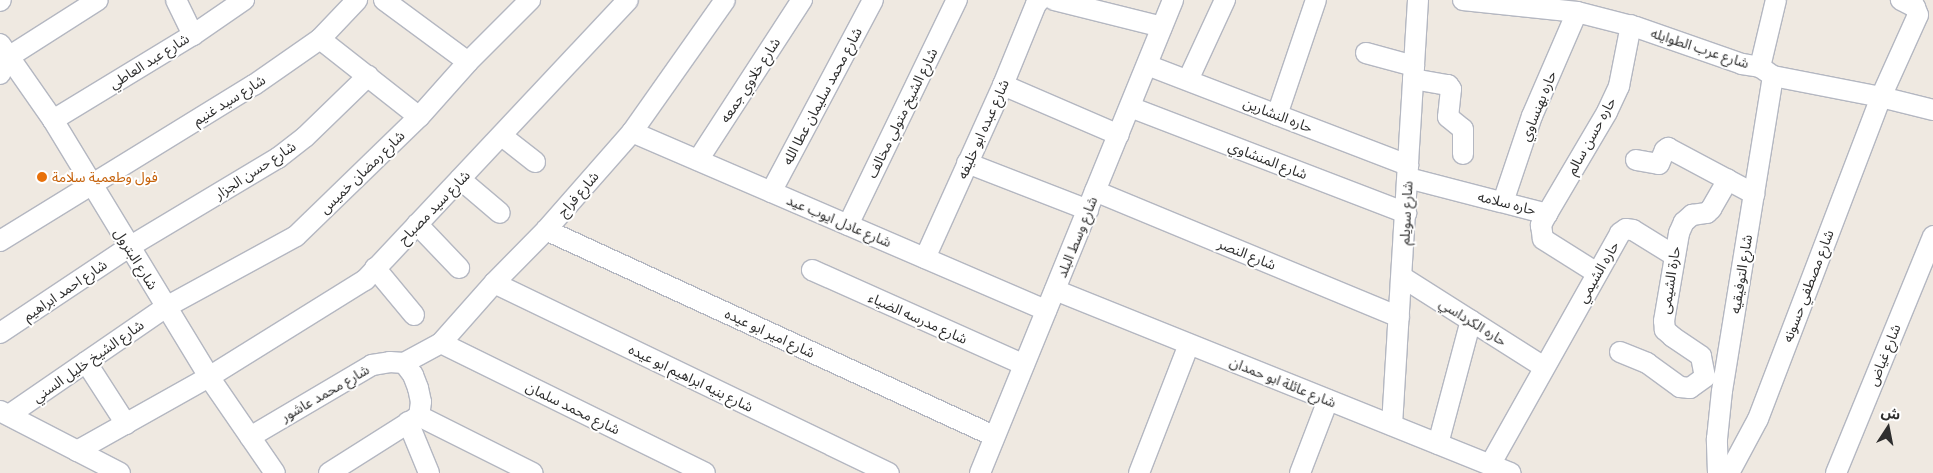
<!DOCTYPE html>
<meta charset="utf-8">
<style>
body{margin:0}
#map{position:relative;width:1933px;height:473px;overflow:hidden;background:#efe9e1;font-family:Ubuntu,"Noto Sans Arabic",sans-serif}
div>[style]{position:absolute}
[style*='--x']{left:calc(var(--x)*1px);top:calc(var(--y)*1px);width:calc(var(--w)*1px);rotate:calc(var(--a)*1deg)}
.roads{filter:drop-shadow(1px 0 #b4b7c1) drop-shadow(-1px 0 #b4b7c1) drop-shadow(0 1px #b4b7c1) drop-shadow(0 -1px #b4b7c1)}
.minor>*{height:20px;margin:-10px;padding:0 10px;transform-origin:10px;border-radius:10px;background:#fff}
.dots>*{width:14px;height:14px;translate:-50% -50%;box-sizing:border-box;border:2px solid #fff;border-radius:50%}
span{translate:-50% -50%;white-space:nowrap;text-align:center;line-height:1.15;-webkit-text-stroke:4px #fff;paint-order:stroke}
.street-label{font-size:14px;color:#2e2e2e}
.food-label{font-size:14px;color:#c56008}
.left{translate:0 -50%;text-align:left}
.north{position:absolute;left:1863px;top:403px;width:50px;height:50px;-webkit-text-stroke:4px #fff;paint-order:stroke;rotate:11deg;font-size:14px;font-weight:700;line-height:20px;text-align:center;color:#2e2e2e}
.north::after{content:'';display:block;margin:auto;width:18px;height:22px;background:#2e2e2e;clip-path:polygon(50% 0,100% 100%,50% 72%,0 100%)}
</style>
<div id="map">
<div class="roads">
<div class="minor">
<i style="--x:176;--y:0;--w:39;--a:64"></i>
<i style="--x:384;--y:0;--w:104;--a:36.4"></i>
<i style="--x:1054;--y:0;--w:111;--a:14"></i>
<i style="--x:1463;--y:0;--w:115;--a:6"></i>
<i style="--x:1577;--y:12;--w:61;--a:14.3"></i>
<i style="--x:1636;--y:27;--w:112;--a:19.2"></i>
<i style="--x:1742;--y:64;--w:18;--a:9"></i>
<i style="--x:1760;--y:67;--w:16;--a:35"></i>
<i style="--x:1773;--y:76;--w:110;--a:11"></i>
<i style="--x:1881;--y:97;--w:54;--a:14"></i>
<i style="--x:0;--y:1;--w:1;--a:-45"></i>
<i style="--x:320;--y:39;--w:126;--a:38.2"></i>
<i style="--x:0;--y:44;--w:93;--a:55.1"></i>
<i style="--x:53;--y:120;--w:301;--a:58.7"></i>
<i style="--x:209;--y:377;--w:116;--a:55.5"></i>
<i style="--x:1366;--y:53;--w:50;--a:15.2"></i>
<i style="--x:1147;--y:65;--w:280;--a:21"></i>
<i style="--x:1760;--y:67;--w:69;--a:-76.6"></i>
<i style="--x:0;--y:74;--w:21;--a:-61"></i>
<i style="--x:10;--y:56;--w:104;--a:-32.5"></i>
<i style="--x:1413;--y:79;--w:36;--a:10"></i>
<i style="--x:1448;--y:85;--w:5;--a:53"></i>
<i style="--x:1451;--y:89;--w:28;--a:96"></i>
<i style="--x:1448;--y:117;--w:19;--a:39"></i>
<i style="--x:1463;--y:129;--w:25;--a:90"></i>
<i style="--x:1188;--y:80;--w:88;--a:-65.2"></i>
<i style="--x:1003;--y:85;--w:126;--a:23.3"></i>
<i style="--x:1130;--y:107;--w:296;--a:21"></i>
<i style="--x:1277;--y:115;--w:121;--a:-71.3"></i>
<i style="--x:53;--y:120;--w:164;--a:-31.3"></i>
<i style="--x:193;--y:35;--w:62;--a:-34.5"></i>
<i style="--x:632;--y:132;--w:451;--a:23.3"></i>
<i style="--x:502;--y:136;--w:42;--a:38.2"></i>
<i style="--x:698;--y:160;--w:191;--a:-57"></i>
<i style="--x:1636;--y:160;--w:23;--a:10"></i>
<i style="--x:1659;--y:164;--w:15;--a:-67"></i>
<i style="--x:1665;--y:150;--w:4;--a:-34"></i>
<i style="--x:1668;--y:148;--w:98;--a:28.1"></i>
<i style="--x:967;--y:163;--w:130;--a:21.2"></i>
<i style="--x:1408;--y:178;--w:144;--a:14.5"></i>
<i style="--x:1547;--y:214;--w:13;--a:119"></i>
<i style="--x:1541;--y:225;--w:14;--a:82"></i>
<i style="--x:1543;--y:239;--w:64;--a:32.2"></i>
<i style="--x:460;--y:179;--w:52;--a:40.4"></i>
<i style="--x:1095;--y:191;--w:329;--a:22.5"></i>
<i style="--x:771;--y:192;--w:217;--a:-62"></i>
<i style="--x:1503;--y:202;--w:91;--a:-71.4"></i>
<i style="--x:1532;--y:116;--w:113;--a:-66.6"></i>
<i style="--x:1547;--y:214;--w:118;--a:-59.5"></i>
<i style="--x:1607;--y:112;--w:29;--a:-65"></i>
<i style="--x:1619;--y:86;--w:62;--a:-78.9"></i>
<i style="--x:417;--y:224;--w:61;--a:46.3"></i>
<i style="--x:848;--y:225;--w:250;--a:-64.2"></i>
<i style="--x:546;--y:230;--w:493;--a:24.7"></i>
<i style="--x:0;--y:241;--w:298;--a:-31.6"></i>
<i style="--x:254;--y:85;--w:80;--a:-34.9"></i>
<i style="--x:320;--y:39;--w:54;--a:-46.5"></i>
<i style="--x:925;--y:258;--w:190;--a:-65.7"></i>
<i style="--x:1003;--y:85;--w:87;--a:-67.8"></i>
<i style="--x:1036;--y:4;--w:6;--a:-45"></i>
<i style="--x:375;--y:268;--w:61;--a:50.3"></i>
<i style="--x:812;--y:270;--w:232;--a:24.1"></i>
<i style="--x:1402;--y:277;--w:168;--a:32.4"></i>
<i style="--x:494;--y:283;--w:438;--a:25.7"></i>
<i style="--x:1055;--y:290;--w:491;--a:21.9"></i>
<i style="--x:0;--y:333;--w:155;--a:-33.7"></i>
<i style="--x:129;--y:247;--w:174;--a:-30.9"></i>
<i style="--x:278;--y:158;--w:34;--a:-38"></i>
<i style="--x:305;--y:137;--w:88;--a:-44.1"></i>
<i style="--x:441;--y:343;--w:294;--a:26.2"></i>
<i style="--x:1620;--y:352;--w:29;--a:22"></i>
<i style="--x:1647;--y:363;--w:41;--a:36"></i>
<i style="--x:1680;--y:387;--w:10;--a:6"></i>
<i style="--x:1690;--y:388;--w:19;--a:-36"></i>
<i style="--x:1705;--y:377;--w:21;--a:-101"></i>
<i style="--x:1701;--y:356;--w:34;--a:-146"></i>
<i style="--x:1673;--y:337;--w:11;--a:-139"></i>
<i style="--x:1665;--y:330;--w:9;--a:-96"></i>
<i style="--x:1664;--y:321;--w:89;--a:-80.3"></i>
<i style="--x:1679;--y:233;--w:12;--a:-66"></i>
<i style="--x:1684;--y:222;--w:11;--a:-41"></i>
<i style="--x:1692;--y:215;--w:15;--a:-8"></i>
<i style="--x:1707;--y:213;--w:6;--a:-45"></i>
<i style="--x:1711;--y:209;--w:34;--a:-60"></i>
<i style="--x:86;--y:362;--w:74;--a:57.2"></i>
<i style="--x:404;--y:363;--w:42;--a:-28.4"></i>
<i style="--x:441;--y:343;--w:80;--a:-48.5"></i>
<i style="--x:494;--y:283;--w:74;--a:-45.5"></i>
<i style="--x:546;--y:230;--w:130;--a:-48.7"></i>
<i style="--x:632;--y:132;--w:161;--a:-54.8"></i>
<i style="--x:404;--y:363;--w:15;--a:53"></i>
<i style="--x:413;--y:375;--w:14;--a:69"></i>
<i style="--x:418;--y:388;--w:14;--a:78"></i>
<i style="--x:421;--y:402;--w:14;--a:98"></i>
<i style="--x:0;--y:411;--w:135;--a:27.3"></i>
<i style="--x:9;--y:415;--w:191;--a:-34.5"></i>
<i style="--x:166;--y:307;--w:148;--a:-28.6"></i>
<i style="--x:296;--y:236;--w:171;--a:-44.1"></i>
<i style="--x:419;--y:117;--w:74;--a:-48.3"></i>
<i style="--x:468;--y:62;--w:88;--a:-45"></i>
<i style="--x:419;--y:416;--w:127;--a:26.6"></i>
<i style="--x:408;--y:422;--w:55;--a:67.6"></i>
<i style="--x:1392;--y:425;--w:426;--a:-86.5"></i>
<i style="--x:250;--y:437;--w:142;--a:-30.5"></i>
<i style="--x:372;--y:365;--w:18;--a:-9"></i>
<i style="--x:390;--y:362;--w:14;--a:4"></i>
<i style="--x:1438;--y:444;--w:128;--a:-75.1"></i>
<i style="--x:77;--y:451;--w:151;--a:-29.3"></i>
<i style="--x:209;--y:377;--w:184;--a:-31.9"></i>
<i style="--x:365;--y:280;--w:384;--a:-46.8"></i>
<i style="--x:1490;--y:465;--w:266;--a:-60.7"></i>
<i style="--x:1620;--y:233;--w:7;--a:-34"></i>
<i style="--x:1626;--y:229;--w:7;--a:8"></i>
<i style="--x:1633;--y:230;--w:49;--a:31.8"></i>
<i style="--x:329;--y:473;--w:107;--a:-32.3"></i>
<i style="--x:980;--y:473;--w:511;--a:-67.8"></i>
<i style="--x:1139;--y:473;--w:138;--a:-68.8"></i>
<i style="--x:1300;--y:473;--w:78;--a:-69"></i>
<i style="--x:1718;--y:473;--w:34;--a:-92"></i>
<i style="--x:1717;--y:439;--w:48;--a:-84.1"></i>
<i style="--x:1722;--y:391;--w:319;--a:-80.8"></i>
<i style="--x:1729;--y:473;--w:61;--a:-61.8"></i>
<i style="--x:1758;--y:419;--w:345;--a:-69.1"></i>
<i style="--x:1881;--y:97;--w:90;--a:-65.7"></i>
<i style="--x:1918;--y:15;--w:9;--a:-111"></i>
<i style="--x:1915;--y:7;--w:16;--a:-153"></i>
<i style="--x:1836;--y:473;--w:256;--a:-67.7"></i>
</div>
</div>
<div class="dots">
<i style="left:42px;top:177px;background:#e8710a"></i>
</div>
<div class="street-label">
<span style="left:1700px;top:48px;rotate:18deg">شارع عرب الطوايله</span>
<span style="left:149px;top:61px;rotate:-32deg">شارع عبد العاطي</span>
<span style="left:750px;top:80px;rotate:-57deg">شارع خلاوي جمعه</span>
<span style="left:822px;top:96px;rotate:-62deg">شارع محمد سليمان عطا الله</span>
<span style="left:229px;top:100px;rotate:-32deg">شارع سيد غنيم</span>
<span style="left:1538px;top:106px;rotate:-68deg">حاره بهنساوي</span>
<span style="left:902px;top:113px;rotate:-64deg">شارع الشيخ متولي مخالف</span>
<span style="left:1278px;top:115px;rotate:21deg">حاره النشارين</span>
<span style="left:983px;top:129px;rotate:-66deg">شارع عبده ابو خليفه</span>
<span style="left:1591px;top:136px;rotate:-61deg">حاره حسن سالم</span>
<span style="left:1268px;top:160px;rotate:21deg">شارع المنشاوي</span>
<span style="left:255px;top:170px;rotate:-33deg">شارع حسن الجزار</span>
<span style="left:362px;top:172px;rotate:-44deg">شارع رمضان خميس</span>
<span style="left:578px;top:194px;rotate:-49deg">شارع فراج</span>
<span style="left:1507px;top:203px;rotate:14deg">حاره سلامه</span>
<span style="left:434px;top:207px;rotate:-46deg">شارع سيد مصباح</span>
<span style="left:1406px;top:213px;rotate:-87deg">شارع سويلم</span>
<span style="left:839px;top:221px;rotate:23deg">شارع عادل ايوب عيد</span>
<span style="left:1077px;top:237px;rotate:-68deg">شارع وسط البلد</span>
<span style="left:1247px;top:254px;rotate:22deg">شارع النصر</span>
<span style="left:136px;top:259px;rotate:58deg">شارع البترول</span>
<span style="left:1598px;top:272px;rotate:-60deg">حاره الشيمي</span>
<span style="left:1741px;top:274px;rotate:-81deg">شارع التوفيقيه</span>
<span style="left:1670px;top:280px;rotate:-81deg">حارة الشيمى</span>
<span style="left:1808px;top:286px;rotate:-69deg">شارع مصطفي حسونه</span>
<span style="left:65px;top:290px;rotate:-34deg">شارع احمد ابراهيم</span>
<span style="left:918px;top:318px;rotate:24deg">شارع مدرسه الضياء</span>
<span style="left:1473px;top:322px;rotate:32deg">حاره الكرداسي</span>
<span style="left:770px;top:333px;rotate:25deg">شارع امير ابو عيده</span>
<span style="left:1884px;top:355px;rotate:-68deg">شارع غياض</span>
<span style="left:88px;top:361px;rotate:-35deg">شارع الشيخ خليل السني</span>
<span style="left:691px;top:378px;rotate:26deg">شارع بنيه ابراهيم ابو عيده</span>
<span style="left:1283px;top:382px;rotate:22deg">شارع عائلة ابو حمدان</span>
<span style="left:325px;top:393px;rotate:-30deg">شارع محمد عاشور</span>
<span style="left:573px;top:408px;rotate:26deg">شارع محمد سلمان</span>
</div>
<div class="food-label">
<span class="left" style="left:52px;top:177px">فول وطعمية سلامة</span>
</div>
<div class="north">ش</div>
</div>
